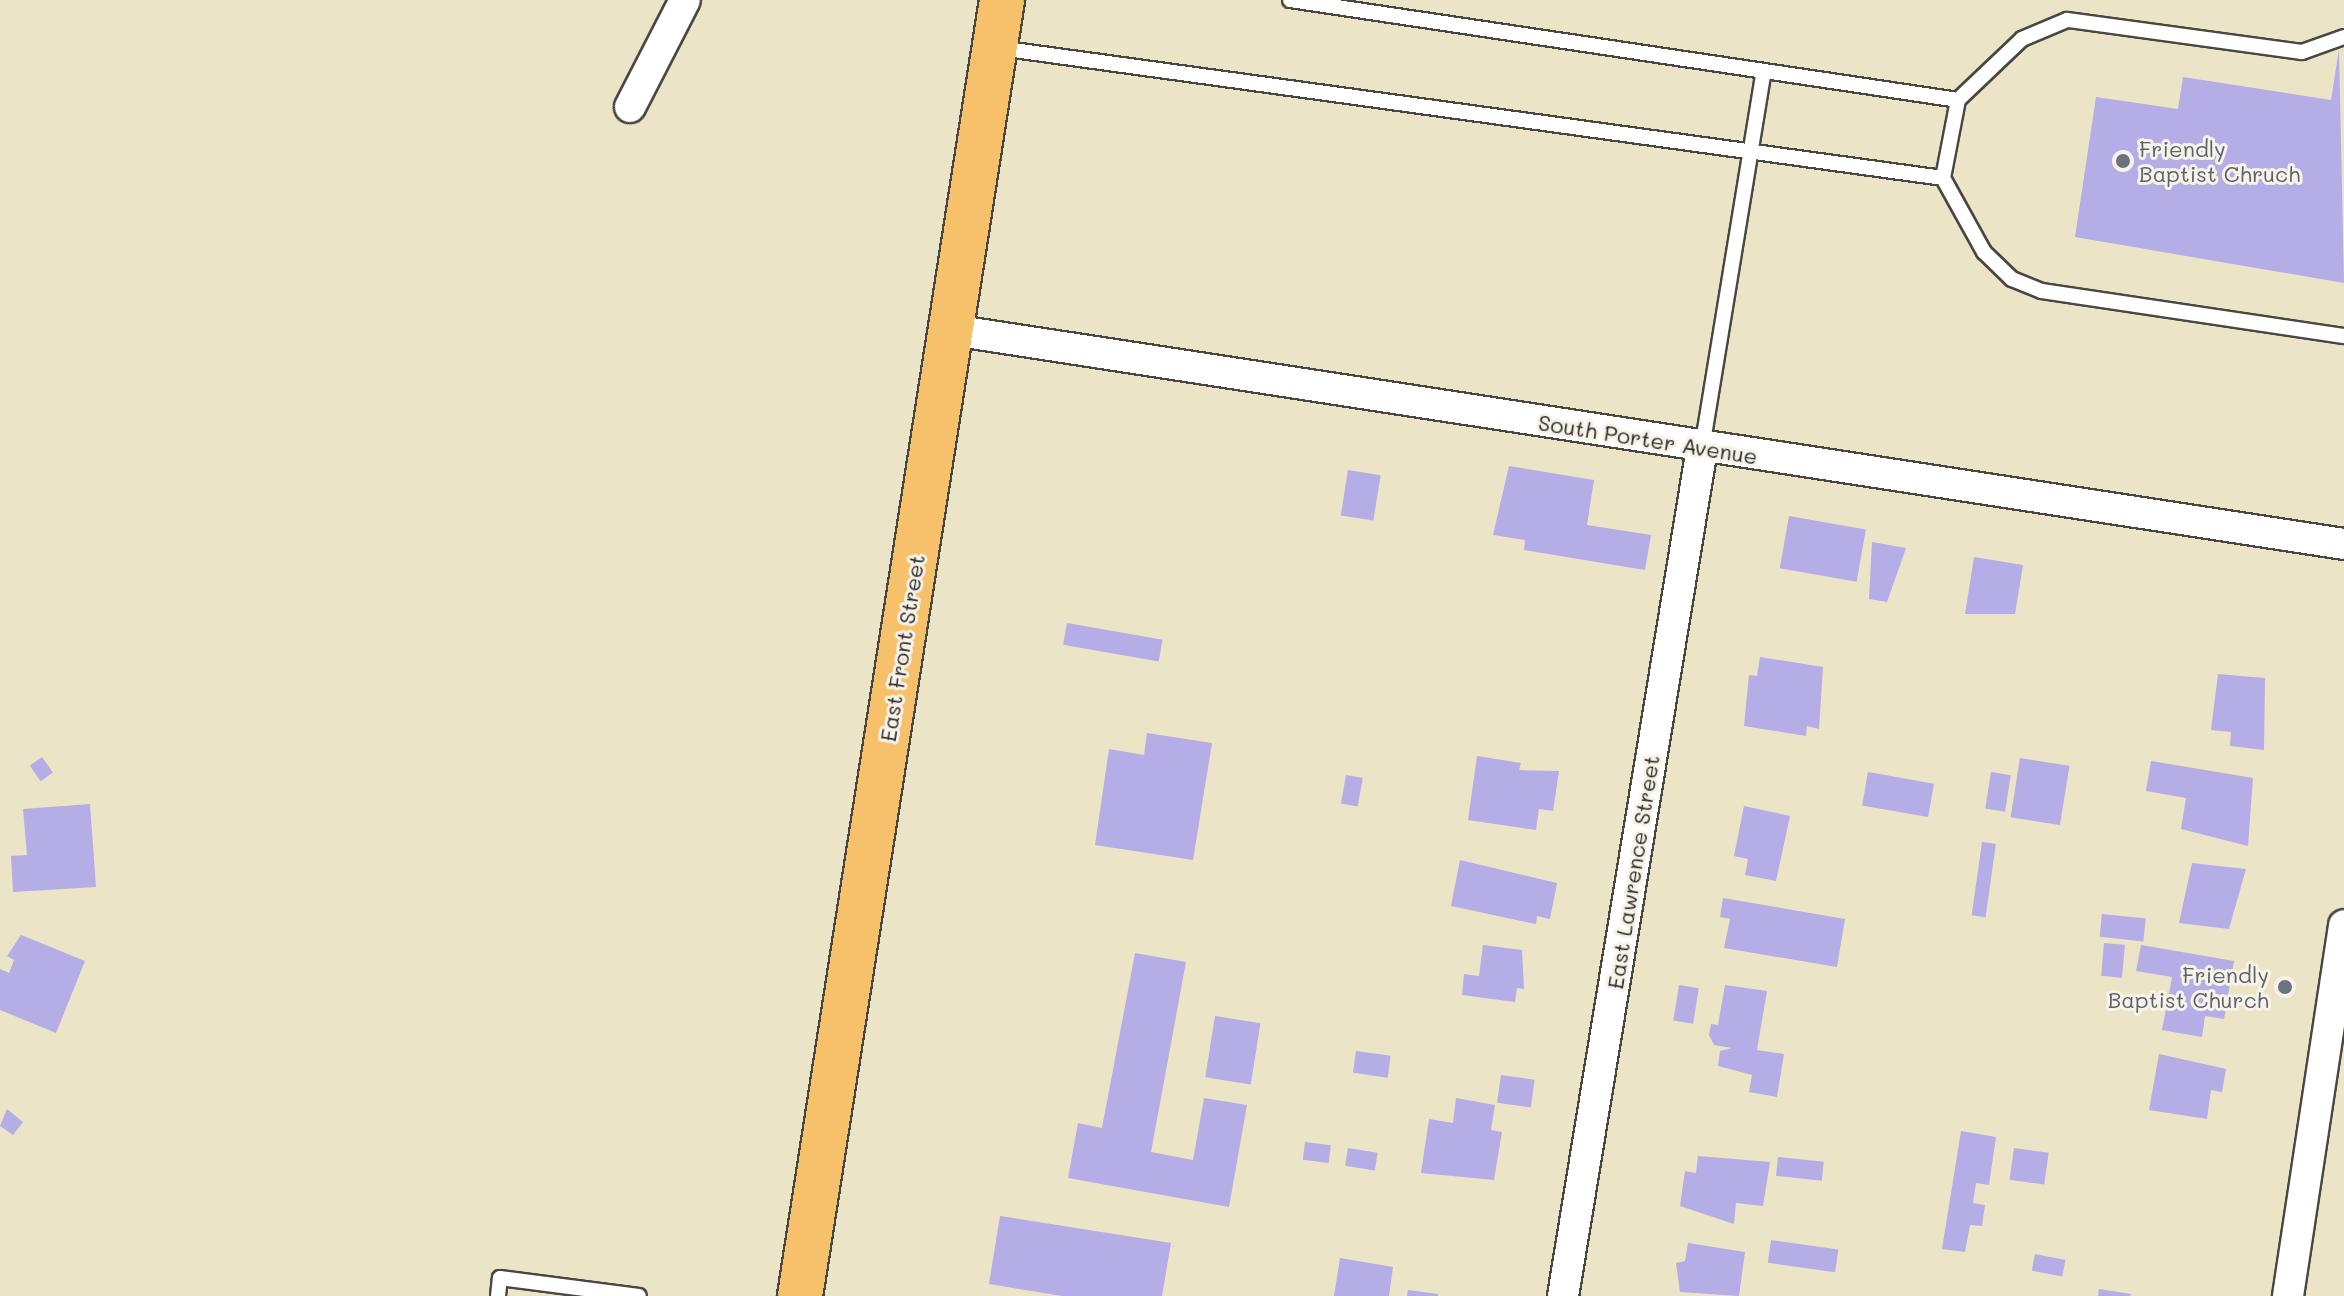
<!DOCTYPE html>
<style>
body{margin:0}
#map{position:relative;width:2344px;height:1296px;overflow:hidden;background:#ebe4c6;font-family:Mali,sans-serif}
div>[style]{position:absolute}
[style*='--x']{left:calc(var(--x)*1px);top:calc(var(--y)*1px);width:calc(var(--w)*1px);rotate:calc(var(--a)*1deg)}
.building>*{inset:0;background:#b5ade6;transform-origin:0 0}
.roads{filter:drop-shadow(2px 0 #484742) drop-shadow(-2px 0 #484742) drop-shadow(0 2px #484742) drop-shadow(0 -2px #484742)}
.service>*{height:14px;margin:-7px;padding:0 7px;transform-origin:7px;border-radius:7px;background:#fff}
.minor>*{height:30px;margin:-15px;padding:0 15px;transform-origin:15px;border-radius:15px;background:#fff}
.primary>*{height:44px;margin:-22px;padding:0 22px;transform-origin:22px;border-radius:22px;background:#f7c06b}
.dots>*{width:22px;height:22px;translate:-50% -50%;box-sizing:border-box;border:4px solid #f7f3e8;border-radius:50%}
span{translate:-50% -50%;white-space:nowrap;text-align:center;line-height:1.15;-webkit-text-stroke:6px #f7f3e8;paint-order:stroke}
.worship-label{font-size:22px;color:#5b616d}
.left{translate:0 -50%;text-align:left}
.right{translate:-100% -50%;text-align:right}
.street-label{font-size:22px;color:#2b2b2b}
</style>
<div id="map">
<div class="building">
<i style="clip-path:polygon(2339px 49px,2344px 283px,2075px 237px,2096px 97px,2178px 109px,2183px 77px,2331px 100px)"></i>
<i style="clip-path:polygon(1509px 466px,1594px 480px,1587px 525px,1651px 535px,1645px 570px,1524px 550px,1525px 540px,1493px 535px)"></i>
<i style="left:1348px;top:470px;width:33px;height:46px;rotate:9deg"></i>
<i style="left:1789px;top:516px;width:78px;height:53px;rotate:10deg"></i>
<i style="clip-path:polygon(1872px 542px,1906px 548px,1887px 602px,1869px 599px)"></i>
<i style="clip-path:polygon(1974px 557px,2023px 565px,2015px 614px,1965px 614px)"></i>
<i style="left:1067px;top:623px;width:97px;height:22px;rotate:10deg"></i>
<i style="clip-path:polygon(1760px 657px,1823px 667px,1819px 729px,1807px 726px,1806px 736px,1744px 726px,1749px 675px,1757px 676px)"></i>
<i style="clip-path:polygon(2218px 674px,2265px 678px,2264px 750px,2230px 746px,2231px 732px,2211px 730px)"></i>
<i style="clip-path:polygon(1147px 733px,1212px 743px,1193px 860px,1095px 845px,1109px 749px,1144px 755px)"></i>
<i style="clip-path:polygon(1477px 756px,1521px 763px,1519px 770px,1559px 771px,1553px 811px,1539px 809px,1536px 830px,1468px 820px)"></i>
<i style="left:42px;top:757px;width:19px;height:15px;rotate:55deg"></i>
<i style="left:2020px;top:758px;width:50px;height:60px;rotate:9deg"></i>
<i style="clip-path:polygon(2151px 761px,2253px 778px,2248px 846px,2181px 829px,2186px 798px,2146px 791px)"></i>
<i style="left:1868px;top:772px;width:67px;height:34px;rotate:10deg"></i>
<i style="left:1991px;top:772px;width:20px;height:37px;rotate:9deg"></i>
<i style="left:1346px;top:775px;width:17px;height:29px;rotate:10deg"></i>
<i style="clip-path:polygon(90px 804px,96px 887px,13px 892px,11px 856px,27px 855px,23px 809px)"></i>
<i style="clip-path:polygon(1744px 806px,1790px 816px,1776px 881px,1745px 875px,1748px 859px,1734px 856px)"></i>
<i style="left:1982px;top:842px;width:14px;height:74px;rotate:8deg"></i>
<i style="clip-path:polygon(1460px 860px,1557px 883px,1550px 919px,1537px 916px,1536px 924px,1451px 906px)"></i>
<i style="clip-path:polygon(2192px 863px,2246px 869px,2229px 929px,2179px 923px)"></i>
<i style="clip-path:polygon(1723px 898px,1845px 919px,1837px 967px,1724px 948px,1730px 919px,1720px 917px)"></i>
<i style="left:2102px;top:914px;width:44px;height:23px;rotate:6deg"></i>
<i style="clip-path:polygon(21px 935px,85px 961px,56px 1033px,0 1010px,0 969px,9px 973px,14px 960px,7px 956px)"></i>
<i style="left:2104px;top:943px;width:21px;height:33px;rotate:5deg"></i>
<i style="clip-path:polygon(1483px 945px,1522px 950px,1524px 989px,1517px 988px,1515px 1002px,1462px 995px,1464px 974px,1479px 976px)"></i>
<i style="clip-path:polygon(2141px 945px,2234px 961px,2224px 1019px,2205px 1016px,2202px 1037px,2162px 1030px,2172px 977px,2136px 971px)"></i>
<i style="clip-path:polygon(1135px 953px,1186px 962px,1151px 1152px,1193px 1160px,1204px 1098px,1247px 1105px,1229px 1207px,1068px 1178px,1078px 1123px,1102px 1128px)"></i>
<i style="left:1679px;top:985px;width:20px;height:36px;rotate:9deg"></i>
<i style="clip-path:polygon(1725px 985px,1767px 991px,1757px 1050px,1784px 1054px,1777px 1097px,1749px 1092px,1752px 1075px,1718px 1066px,1720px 1051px,1732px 1048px,1714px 1045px,1709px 1035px,1711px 1024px,1718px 1025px)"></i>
<i style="left:1215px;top:1016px;width:46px;height:62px;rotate:9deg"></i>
<i style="left:1356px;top:1051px;width:35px;height:22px;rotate:8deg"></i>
<i style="clip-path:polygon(2159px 1054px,2226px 1069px,2222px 1092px,2211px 1090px,2207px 1119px,2149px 1110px)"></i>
<i style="left:1501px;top:1075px;width:34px;height:28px;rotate:8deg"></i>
<i style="clip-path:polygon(1456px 1098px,1495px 1105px,1491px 1130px,1502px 1132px,1494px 1180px,1421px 1173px,1429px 1119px,1453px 1123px)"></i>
<i style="clip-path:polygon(7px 1109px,23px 1122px,13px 1135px,0 1126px)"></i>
<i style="clip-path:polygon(1961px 1131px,1996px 1137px,1989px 1185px,1976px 1183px,1973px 1203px,1985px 1205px,1982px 1226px,1970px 1225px,1965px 1252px,1942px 1249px)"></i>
<i style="left:1305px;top:1142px;width:26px;height:18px;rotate:7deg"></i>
<i style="left:1348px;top:1148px;width:30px;height:18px;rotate:9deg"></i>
<i style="left:2014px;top:1148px;width:35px;height:32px;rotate:8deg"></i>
<i style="clip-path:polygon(1698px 1156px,1770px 1162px,1763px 1206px,1736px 1203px,1734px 1224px,1680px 1206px,1685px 1171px,1696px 1173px)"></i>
<i style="left:1778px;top:1157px;width:46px;height:19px;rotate:6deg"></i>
<i style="clip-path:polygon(1000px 1216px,1171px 1243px,1162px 1296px,1062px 1296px,989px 1284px)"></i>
<i style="left:1771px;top:1240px;width:68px;height:23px;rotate:8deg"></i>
<i style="clip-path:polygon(1688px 1243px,1745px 1252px,1739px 1296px,1680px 1292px,1676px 1263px,1685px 1261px)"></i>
<i style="left:2035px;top:1254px;width:31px;height:17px;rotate:11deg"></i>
<i style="clip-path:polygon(1340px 1258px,1393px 1267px,1389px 1296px,1334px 1296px)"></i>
<i style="clip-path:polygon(2099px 1289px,2131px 1294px,2130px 1296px,2098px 1296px)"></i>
<i style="clip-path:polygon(1408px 1290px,1438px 1294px,1438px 1296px,1407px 1296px)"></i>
</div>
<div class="roads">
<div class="service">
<i style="--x:1290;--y:0;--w:675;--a:8.51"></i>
<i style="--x:2344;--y:37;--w:45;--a:160.3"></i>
<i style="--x:2302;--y:52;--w:237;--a:-172.2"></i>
<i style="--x:2067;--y:20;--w:49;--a:157.1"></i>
<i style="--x:2022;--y:39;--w:88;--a:136.4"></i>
<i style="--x:1958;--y:100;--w:79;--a:100.9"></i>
<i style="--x:1943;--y:178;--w:85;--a:61"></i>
<i style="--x:1984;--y:252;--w:39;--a:44"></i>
<i style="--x:2012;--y:279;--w:32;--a:22"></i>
<i style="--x:2042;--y:291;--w:305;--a:8.5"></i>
<i style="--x:999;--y:48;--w:953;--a:7.84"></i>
<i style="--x:1702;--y:448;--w:382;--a:-80.7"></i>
<i style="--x:498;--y:1296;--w:18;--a:-84"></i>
<i style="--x:500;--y:1278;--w:140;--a:7.4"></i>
</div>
<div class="minor">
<i style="--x:630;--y:107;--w:120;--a:-62.8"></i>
<i style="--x:952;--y:330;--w:1408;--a:8.74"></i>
<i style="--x:1563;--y:1296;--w:859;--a:-80.69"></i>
<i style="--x:2288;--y:1296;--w:375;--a:-81.4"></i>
</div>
<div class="primary">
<i style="--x:800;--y:1296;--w:1312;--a:-81.14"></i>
</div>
</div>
<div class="dots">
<i style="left:2123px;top:161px;background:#6b7280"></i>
<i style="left:2285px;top:987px;background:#6b7280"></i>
</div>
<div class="worship-label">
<span class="left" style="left:2139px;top:161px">Friendly<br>Baptist Chruch</span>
<span class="right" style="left:2269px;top:987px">Friendly<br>Baptist Church</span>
</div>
<div class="street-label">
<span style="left:1648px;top:439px;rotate:9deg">South Porter Avenue</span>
<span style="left:902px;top:648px;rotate:-81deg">East Front Street</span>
<span style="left:1633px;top:872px;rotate:-81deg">East Lawrence Street</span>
</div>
</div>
